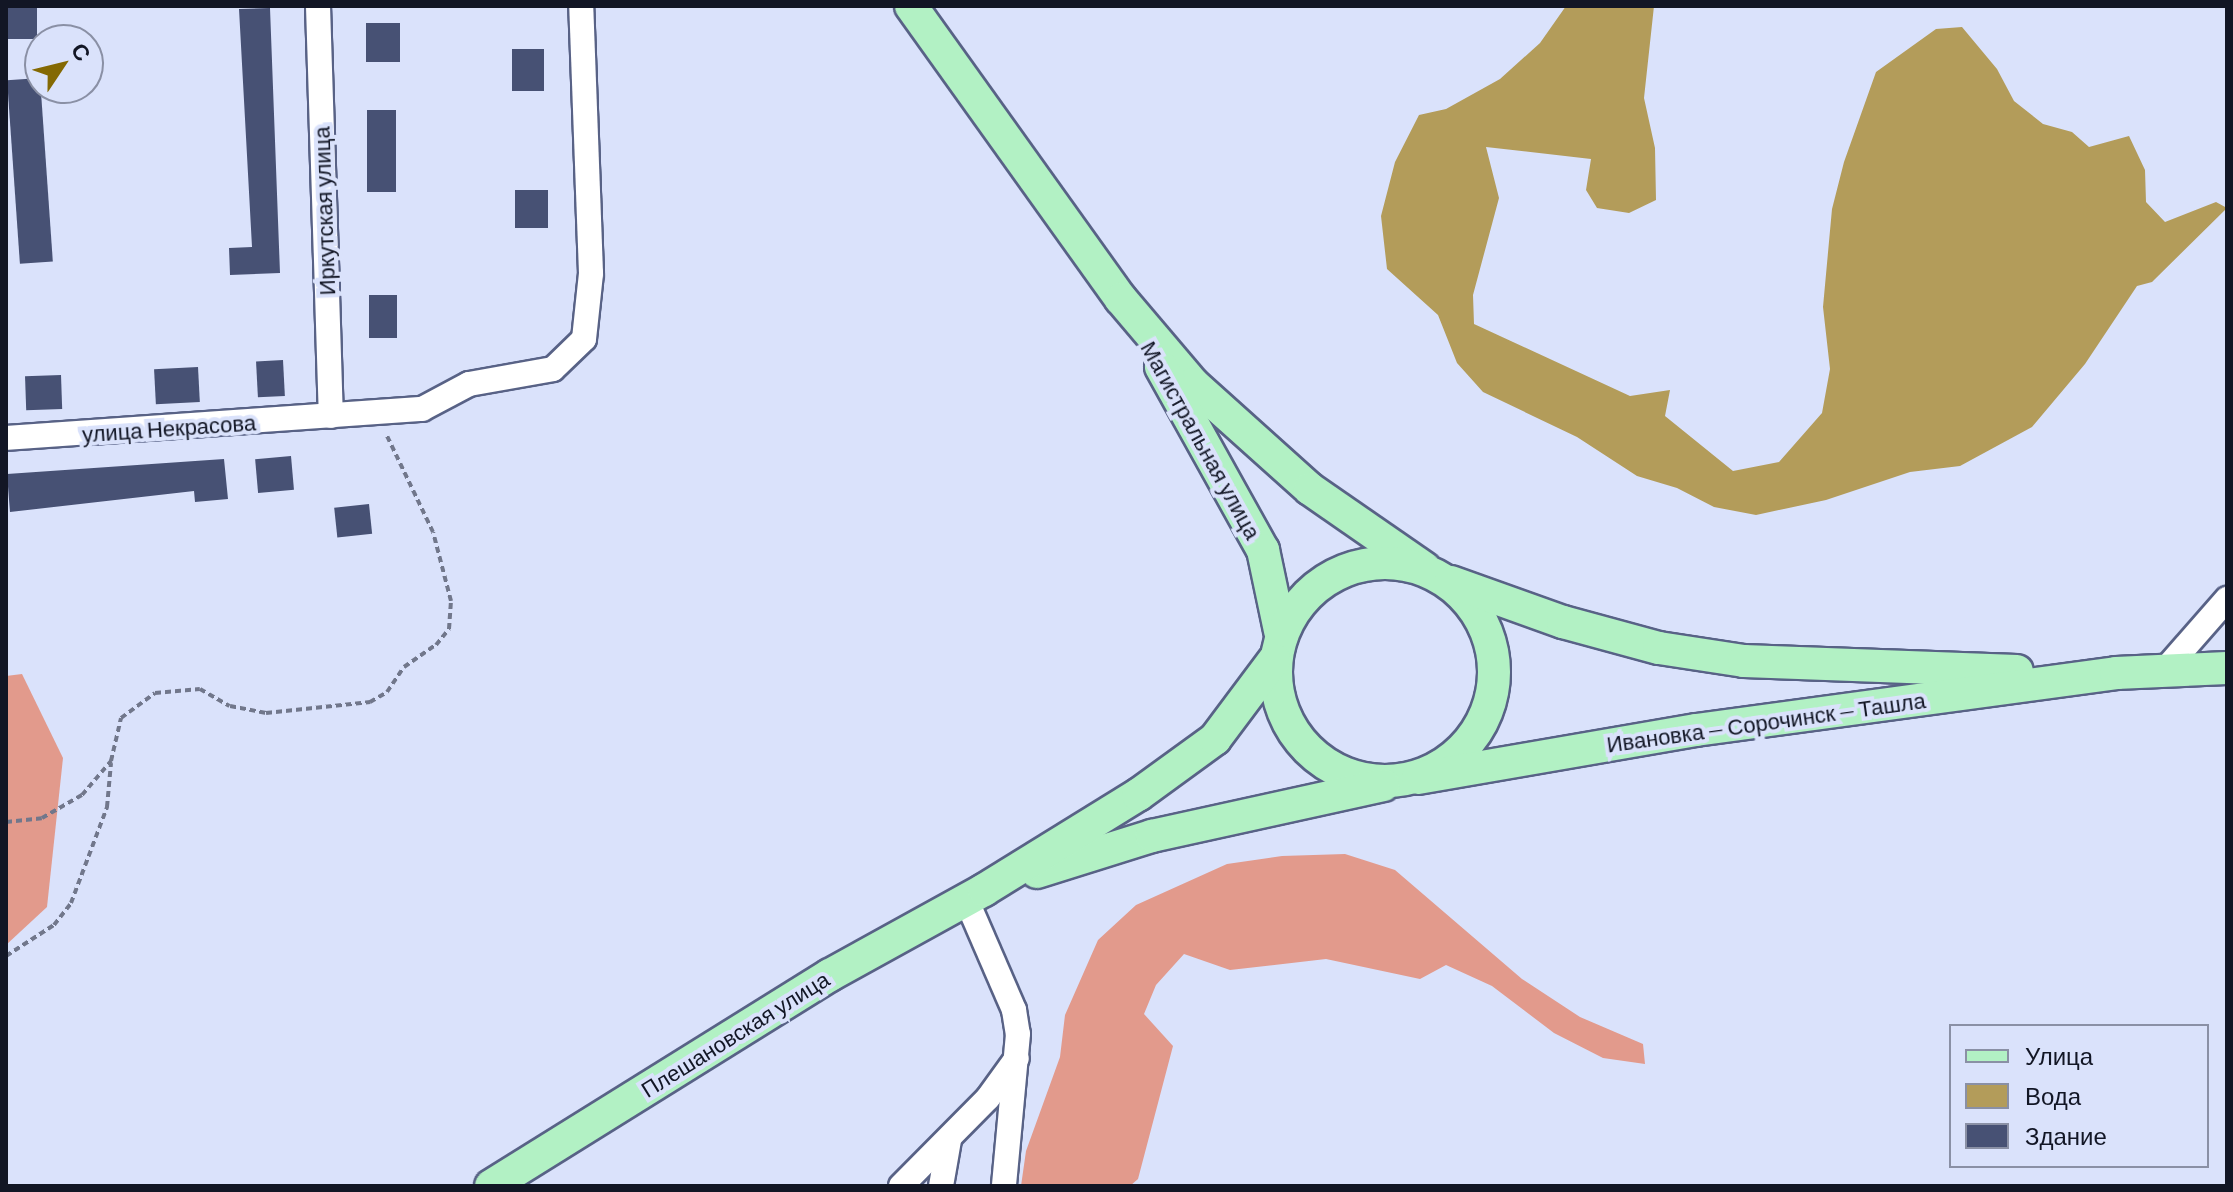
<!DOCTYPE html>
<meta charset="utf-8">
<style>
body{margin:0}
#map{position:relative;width:2233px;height:1192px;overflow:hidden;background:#dae2fb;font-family:Barlow,sans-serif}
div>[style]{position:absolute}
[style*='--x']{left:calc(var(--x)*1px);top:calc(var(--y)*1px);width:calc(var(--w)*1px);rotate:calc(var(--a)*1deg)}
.forest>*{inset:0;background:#e29a8c}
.water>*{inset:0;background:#b39c5a}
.building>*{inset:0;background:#475174;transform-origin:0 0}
.path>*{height:4px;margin-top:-2px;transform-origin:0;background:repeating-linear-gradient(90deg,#71778b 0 6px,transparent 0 10px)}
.roads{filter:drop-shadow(2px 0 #586286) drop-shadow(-2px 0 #586286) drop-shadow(0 2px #586286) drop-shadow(0 -2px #586286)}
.minor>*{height:24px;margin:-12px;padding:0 12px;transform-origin:12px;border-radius:12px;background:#fff}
.major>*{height:32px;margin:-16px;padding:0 16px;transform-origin:16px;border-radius:16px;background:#b2f1c4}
.major>.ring{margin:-16px;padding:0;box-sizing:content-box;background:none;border:32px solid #b2f1c4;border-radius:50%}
span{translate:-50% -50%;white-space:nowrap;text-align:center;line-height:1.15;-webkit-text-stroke:8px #dae2fb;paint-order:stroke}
.street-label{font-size:22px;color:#121625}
.frame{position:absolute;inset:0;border:8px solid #121625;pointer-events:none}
.legend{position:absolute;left:1949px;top:1024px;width:260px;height:144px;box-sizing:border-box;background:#dae2fb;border:2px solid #8a90a5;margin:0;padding:10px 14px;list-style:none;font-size:24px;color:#121625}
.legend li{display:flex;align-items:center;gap:16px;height:40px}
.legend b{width:40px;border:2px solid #8a90a5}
.north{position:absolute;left:24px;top:24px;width:80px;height:80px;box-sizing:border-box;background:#dae2fb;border:2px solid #8a90a5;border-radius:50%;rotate:55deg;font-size:22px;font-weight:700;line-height:32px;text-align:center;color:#121625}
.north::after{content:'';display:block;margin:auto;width:28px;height:36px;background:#846903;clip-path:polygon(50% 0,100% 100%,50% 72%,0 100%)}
</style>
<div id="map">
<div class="forest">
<i style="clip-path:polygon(22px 674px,63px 758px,47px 907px,6px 945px,6px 676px)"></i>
<i style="clip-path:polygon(1345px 854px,1395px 870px,1522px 979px,1580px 1017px,1643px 1044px,1645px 1064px,1603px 1058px,1554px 1033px,1492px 986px,1446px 965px,1420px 979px,1326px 959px,1230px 970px,1184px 954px,1156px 985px,1144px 1014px,1173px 1046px,1138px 1179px,1130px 1186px,1021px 1186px,1026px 1151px,1060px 1057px,1065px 1015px,1098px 940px,1136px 905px,1227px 864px,1282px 856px)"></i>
</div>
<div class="water">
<i style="clip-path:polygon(1566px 6px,1654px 6px,1644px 98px,1655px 148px,1656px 200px,1629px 213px,1597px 208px,1586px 190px,1591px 159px,1486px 147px,1499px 198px,1473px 295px,1474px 324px,1630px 396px,1670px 390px,1665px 416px,1733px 471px,1779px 462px,1822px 413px,1830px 369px,1823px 307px,1832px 209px,1844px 162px,1876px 72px,1936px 29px,1962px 27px,1997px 69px,2014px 101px,2043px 124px,2072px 132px,2089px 147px,2129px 136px,2145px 170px,2146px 202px,2165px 222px,2216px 202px,2227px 208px,2152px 282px,2137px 286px,2085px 364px,2032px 427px,1960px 466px,1910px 472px,1826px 500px,1756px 515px,1714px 507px,1677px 488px,1637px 476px,1577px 437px,1483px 392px,1457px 363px,1438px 315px,1387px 269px,1381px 216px,1395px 162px,1419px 115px,1446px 109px,1500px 79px,1540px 43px)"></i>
</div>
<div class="building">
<i style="left:6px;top:6px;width:31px;height:33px"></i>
<i style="clip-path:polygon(270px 8px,280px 273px,230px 275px,229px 248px,252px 247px,239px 9px)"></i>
<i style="left:366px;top:23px;width:34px;height:39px"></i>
<i style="left:512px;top:49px;width:32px;height:42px"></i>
<i style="left:40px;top:78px;width:184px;height:33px;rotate:86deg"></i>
<i style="left:367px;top:110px;width:29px;height:82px"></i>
<i style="left:515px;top:190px;width:33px;height:38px"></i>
<i style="left:397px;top:295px;width:43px;height:28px;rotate:90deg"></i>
<i style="left:283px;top:360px;width:36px;height:27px;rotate:87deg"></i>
<i style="left:198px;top:367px;width:35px;height:44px;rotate:87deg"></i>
<i style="left:61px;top:375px;width:34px;height:36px;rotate:88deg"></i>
<i style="left:291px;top:456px;width:34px;height:36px;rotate:85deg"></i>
<i style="clip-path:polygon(224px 459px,228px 499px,195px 502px,194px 491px,10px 512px,7px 474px)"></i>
<i style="left:369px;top:504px;width:30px;height:35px;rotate:84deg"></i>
</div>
<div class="path">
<i style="--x:6;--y:822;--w:36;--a:-6"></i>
<i style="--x:42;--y:818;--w:46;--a:-29.9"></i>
<i style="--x:82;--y:795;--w:45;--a:-49.5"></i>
<i style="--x:111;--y:761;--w:44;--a:-76.9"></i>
<i style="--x:121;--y:718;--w:42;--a:-36.3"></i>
<i style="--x:155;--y:693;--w:45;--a:-5.1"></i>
<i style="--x:200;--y:689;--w:34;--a:30"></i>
<i style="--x:230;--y:706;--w:37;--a:11"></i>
<i style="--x:266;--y:713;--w:105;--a:-6"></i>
<i style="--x:370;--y:702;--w:20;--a:-30"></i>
<i style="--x:387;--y:692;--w:30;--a:-56"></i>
<i style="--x:404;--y:667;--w:39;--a:-35"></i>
<i style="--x:436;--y:645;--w:21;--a:-51"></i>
<i style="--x:449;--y:629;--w:28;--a:-86"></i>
<i style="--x:451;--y:601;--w:71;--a:-104.6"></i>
<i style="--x:433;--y:532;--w:109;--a:-115.6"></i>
<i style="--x:6;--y:956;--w:57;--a:-32.9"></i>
<i style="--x:54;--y:925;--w:28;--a:-52"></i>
<i style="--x:71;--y:903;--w:103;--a:-69.4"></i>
<i style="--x:107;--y:807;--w:44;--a:-84.8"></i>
</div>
<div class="roads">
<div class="minor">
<i style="--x:318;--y:6;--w:410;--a:88.2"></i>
<i style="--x:6;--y:438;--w:417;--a:-4"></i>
<i style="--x:422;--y:409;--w:53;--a:-28"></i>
<i style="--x:469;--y:384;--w:85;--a:-10.1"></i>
<i style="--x:553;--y:369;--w:43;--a:-44.1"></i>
<i style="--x:584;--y:339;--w:66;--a:-83.9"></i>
<i style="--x:591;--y:273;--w:267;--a:-92.1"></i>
<i style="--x:2164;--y:671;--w:96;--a:-48.8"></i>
<i style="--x:966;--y:899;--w:121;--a:66.6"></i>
<i style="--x:1014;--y:1010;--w:24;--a:81"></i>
<i style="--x:1018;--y:1034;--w:153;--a:95.3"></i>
<i style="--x:901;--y:1186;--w:124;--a:-45.3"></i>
<i style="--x:988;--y:1098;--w:49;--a:-54.1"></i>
<i style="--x:941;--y:1186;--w:47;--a:-80.1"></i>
</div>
<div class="major">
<i style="--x:911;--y:6;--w:360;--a:54.4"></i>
<i style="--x:1121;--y:299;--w:111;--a:49.7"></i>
<i style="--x:1193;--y:384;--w:157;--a:41.9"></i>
<i style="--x:1310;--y:489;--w:139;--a:34.7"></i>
<i style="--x:1161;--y:367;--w:210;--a:60.9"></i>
<i style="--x:1263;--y:550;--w:83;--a:78.1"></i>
<i class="ring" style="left:1276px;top:563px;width:186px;height:186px"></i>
<i style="--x:1451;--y:582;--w:119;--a:19.7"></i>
<i style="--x:1563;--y:622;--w:99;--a:15.2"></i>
<i style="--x:1659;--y:648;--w:86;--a:8.7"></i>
<i style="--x:1744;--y:661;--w:273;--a:2.1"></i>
<i style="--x:1418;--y:778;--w:282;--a:-9.8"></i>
<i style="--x:1696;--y:730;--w:424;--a:-7.7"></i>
<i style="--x:2116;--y:673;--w:111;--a:-2.6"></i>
<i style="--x:1037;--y:872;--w:121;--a:-17.4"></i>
<i style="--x:1152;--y:836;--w:237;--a:-12.4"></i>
<i style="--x:491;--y:1186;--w:399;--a:-31.9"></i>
<i style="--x:830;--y:975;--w:176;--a:-28.9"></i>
<i style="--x:984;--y:890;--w:181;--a:-31.7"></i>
<i style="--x:1138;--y:795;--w:95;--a:-36"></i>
<i style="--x:1215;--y:739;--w:99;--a:-53.2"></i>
</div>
</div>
<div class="street-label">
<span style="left:324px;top:211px;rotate:-92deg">Иркутская улица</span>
<span style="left:169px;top:428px;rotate:-4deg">улица Некрасова</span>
<span style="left:1201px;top:440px;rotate:61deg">Магистральная улица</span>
<span style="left:1766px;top:722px;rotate:-8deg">Ивановка — Сорочинск — Ташла</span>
<span style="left:735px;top:1034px;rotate:-32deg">Плешановская улица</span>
</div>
<div class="frame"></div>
<ul class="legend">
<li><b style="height:10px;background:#b2f1c4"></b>Улица</li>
<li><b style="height:22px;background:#b39c5a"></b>Вода</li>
<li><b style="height:22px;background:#475174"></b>Здание</li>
</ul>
<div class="north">С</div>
</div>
